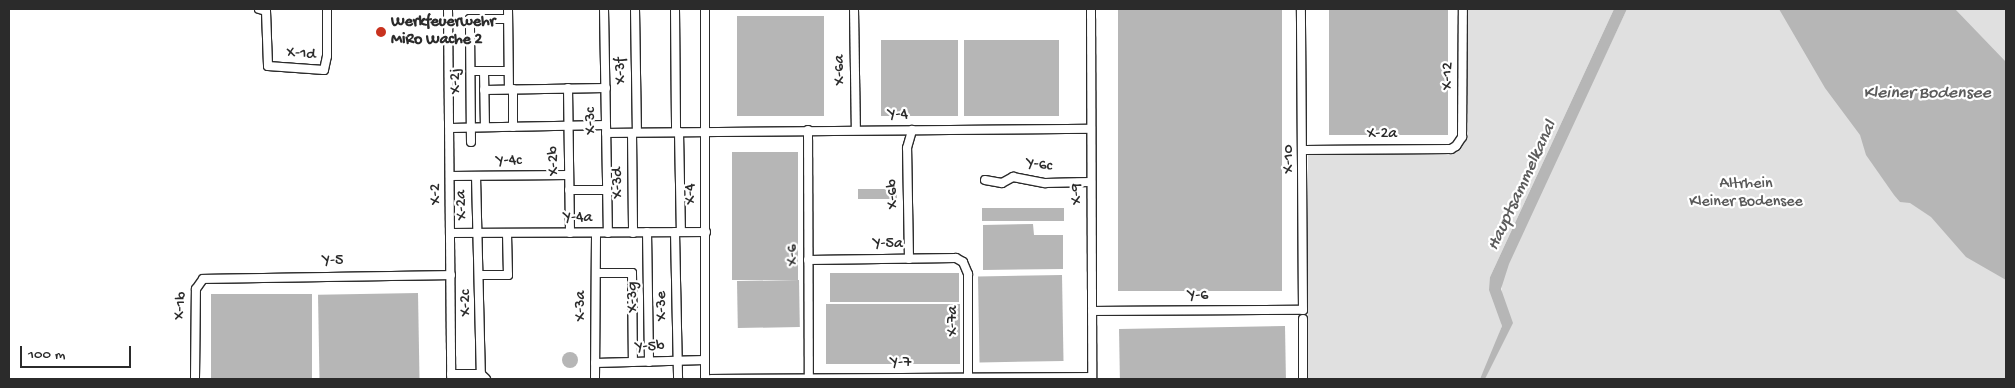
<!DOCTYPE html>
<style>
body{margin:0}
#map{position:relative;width:2015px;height:388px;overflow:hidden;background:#fff;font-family:"Gochi Hand",sans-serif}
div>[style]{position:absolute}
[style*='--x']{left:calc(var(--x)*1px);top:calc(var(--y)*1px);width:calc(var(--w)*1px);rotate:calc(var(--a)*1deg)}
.green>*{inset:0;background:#e0e0e0}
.water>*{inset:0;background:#b6b6b6;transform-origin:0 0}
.round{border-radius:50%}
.roads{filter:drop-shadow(1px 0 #2b2b2b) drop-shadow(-1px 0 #2b2b2b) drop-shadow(0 1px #2b2b2b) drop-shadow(0 -1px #2b2b2b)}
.minor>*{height:8px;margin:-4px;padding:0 4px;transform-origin:4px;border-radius:4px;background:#fff}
.dots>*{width:14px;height:14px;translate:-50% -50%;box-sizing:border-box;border:2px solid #fff;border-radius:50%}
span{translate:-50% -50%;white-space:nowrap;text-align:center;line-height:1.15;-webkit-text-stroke:4.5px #fff;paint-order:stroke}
.poi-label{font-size:16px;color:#2b2b2b;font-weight:700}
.left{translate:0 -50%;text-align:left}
.street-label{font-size:16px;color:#2b2b2b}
.park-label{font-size:16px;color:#585858}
.water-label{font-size:18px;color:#5c5c5c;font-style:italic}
.frame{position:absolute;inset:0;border:10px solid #2b2b2b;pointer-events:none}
.scale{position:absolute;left:20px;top:346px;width:111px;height:22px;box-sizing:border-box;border:2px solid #2b2b2b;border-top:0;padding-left:6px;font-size:15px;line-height:18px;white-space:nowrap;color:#2b2b2b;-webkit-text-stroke:4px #fff;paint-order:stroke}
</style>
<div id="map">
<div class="green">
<i style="clip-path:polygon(1463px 9px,1614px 9px,1490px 277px,1502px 326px,1489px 361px,1480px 379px,1308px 379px,1308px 153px,1461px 150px)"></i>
<i style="clip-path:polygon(1627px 9px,2006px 9px,2006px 379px,1485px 379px,1509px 313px,1502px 296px,1501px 276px)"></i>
</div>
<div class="water">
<i style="left:1329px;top:9px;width:119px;height:126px"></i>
<i style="clip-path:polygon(1614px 9px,1627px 9px,1509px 264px,1501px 289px,1513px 323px,1485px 379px,1480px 379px,1502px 326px,1489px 290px,1490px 277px)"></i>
<i style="clip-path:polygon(1779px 9px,1955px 9px,2006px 62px,2006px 280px,1966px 257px,1931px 217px,1910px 203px,1900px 202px,1894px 195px,1866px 155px,1860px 135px,1825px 88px)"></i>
<i style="left:1282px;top:10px;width:281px;height:164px;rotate:90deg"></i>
<i style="left:737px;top:16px;width:87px;height:100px"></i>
<i style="left:881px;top:40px;width:77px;height:76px"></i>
<i style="left:964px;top:40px;width:95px;height:76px"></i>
<i style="left:732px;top:152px;width:66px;height:128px"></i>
<i style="left:897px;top:189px;width:10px;height:39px;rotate:90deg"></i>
<i style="left:982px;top:208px;width:82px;height:13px"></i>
<i style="clip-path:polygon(1033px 224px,1034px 235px,1063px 235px,1063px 269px,983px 270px,983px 225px)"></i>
<i style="left:959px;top:273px;width:29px;height:129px;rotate:90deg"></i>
<i style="left:1062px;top:275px;width:86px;height:84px;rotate:89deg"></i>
<i style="left:799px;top:280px;width:47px;height:62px;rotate:89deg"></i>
<i style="left:418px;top:293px;width:86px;height:100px;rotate:89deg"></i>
<i style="left:211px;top:294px;width:101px;height:85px"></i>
<i style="left:960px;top:304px;width:60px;height:134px;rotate:90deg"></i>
<i style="left:1285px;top:326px;width:53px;height:166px;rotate:89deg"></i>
<i class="round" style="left:562px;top:352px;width:16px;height:16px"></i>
</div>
<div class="roads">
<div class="minor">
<i style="--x:259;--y:9;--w:7;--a:16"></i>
<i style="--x:266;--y:11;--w:55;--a:87.9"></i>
<i style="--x:268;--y:66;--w:56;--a:4.1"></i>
<i style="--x:324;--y:70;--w:14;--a:-78"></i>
<i style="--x:327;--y:56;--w:47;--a:-90"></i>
<i style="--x:448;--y:9;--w:370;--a:89.5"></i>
<i style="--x:508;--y:9;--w:80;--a:89.3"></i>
<i style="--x:604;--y:9;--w:224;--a:89"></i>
<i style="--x:635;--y:9;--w:123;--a:89.1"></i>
<i style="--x:675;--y:9;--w:123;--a:89.5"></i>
<i style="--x:854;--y:9;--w:121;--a:89.1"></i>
<i style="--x:1091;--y:9;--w:370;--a:89.8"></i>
<i style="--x:471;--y:71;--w:37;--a:0"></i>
<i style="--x:484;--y:71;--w:56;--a:89"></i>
<i style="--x:568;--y:88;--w:145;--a:89.2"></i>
<i style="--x:513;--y:89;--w:38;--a:90"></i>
<i style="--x:484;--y:90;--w:122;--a:-0.9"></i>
<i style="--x:450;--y:128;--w:156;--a:-1.1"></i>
<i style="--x:808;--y:130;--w:249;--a:89.8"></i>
<i style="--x:679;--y:132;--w:100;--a:88.9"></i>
<i style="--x:606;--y:133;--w:485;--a:-0.5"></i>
<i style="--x:632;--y:133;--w:100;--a:89.4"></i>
<i style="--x:471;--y:142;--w:123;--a:-90.5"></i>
<i style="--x:470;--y:19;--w:38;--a:0"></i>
<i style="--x:1304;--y:150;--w:147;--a:-0.4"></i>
<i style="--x:1451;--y:149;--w:6;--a:-31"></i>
<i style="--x:1456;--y:146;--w:11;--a:-56"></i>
<i style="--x:1462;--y:137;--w:128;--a:-89.6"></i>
<i style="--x:450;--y:176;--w:119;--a:-0.5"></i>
<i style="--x:476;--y:176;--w:198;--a:88.6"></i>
<i style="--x:985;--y:180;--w:17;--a:10"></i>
<i style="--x:1002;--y:183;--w:13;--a:-29"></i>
<i style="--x:1013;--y:177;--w:33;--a:11"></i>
<i style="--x:1045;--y:183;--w:46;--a:-1.2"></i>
<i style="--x:569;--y:190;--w:38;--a:0"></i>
<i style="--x:647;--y:232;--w:130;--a:89.1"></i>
<i style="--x:675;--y:232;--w:147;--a:88.8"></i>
<i style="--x:451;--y:233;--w:255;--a:-0.2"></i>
<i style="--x:909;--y:259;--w:111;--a:-91"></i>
<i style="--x:907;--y:148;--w:19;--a:-74"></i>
<i style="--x:808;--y:260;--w:148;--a:-0.8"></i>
<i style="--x:956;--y:258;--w:8;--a:30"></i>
<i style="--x:963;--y:262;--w:13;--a:67"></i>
<i style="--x:968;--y:274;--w:104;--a:90"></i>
<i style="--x:596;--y:273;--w:36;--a:0"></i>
<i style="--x:632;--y:273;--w:89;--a:89.4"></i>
<i style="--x:481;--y:275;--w:27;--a:0"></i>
<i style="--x:508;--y:275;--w:42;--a:-91.4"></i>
<i style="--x:1092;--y:311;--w:211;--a:-0.3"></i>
<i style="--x:1303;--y:310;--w:301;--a:-90.4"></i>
<i style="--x:1303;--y:319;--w:60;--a:90"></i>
<i style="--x:595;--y:363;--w:110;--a:-1.6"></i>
<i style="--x:451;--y:374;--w:30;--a:0"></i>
<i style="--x:481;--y:374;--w:7;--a:45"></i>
<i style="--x:195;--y:379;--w:90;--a:-89.4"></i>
<i style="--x:196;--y:289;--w:12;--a:-55"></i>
<i style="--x:203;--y:279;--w:248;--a:-0.9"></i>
<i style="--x:595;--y:379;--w:146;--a:-89.6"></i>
<i style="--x:705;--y:379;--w:370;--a:-90"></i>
<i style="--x:711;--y:379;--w:381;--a:-0.3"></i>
</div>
</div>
<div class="dots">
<i style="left:381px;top:32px;background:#c8321e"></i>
</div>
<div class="poi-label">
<span class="left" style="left:391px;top:32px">Werkfeuerwehr<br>MiRo Wache 2</span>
</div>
<div class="street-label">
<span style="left:301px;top:55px;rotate:5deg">X-1d</span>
<span style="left:841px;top:70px;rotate:-91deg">X-6a</span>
<span style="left:622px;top:71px;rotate:-91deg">X-3f</span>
<span style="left:1449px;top:76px;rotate:-89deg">X-12</span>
<span style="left:457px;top:81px;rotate:-91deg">X-2j</span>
<span style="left:898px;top:116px">Y-4</span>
<span style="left:592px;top:121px;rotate:-91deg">X-3c</span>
<span style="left:1382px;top:135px">X-2a</span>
<span style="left:1290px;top:159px;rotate:-90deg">X-10</span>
<span style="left:555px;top:161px;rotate:-91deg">X-2b</span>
<span style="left:509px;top:162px;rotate:-1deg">Y-4c</span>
<span style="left:1039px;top:166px;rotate:8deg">Y-6c</span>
<span style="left:619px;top:183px;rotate:-91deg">X-3d</span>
<span style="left:437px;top:194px;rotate:-91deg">X-2</span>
<span style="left:692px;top:194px;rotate:-90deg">X-4</span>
<span style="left:894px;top:194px;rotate:-91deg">X-6b</span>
<span style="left:1078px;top:194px;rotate:-90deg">X-9</span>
<span style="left:463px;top:205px;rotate:-92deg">X-2a</span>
<span style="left:578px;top:219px">Y-4a</span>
<span style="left:888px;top:245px">Y-5a</span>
<span style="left:794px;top:255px;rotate:-90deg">X-6</span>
<span style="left:333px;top:262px">Y-5</span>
<span style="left:634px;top:297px;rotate:-91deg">X-3g</span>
<span style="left:1198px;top:297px">Y-6</span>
<span style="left:467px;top:303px;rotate:-91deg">X-2c</span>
<span style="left:182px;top:306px;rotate:-83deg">X-1b</span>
<span style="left:582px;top:306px;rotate:-90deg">X-3a</span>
<span style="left:663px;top:306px;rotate:-91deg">X-3e</span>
<span style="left:954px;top:321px;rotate:-90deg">X-7a</span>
<span style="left:650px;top:348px;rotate:-2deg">Y-5b</span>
<span style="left:901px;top:364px">Y-7</span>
</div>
<div class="park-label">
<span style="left:1746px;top:194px">Altrhein<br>Kleiner Bodensee</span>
</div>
<div class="water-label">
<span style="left:1927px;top:94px">Kleiner Bodensee</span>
<span style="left:1523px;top:186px;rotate:-65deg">Hauptsammelkanal</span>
</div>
<div class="frame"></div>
<div class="scale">100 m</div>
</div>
